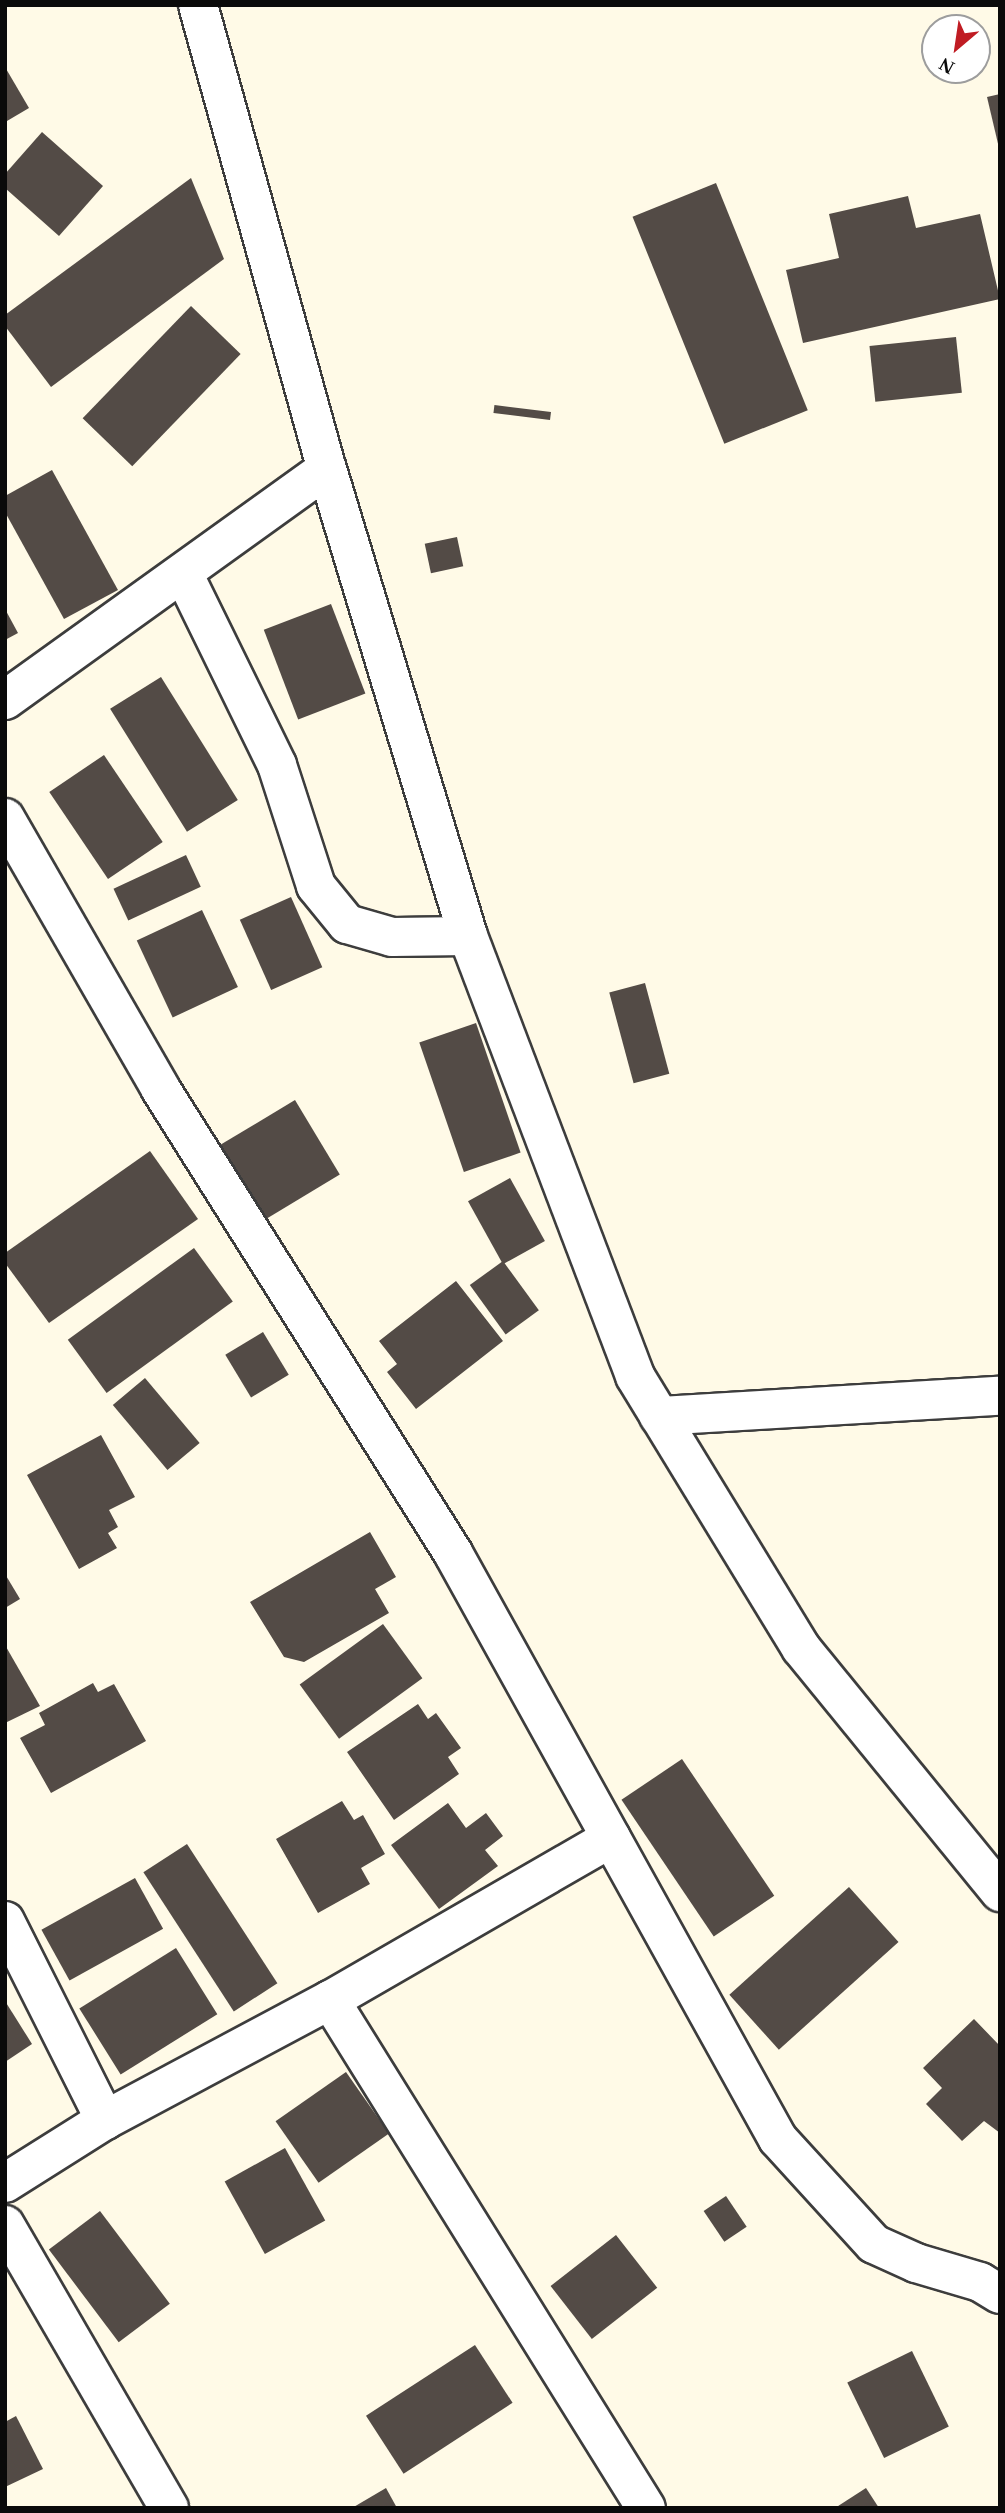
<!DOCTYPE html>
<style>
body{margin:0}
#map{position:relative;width:1005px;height:2513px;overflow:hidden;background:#fffae7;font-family:"Times New Roman",serif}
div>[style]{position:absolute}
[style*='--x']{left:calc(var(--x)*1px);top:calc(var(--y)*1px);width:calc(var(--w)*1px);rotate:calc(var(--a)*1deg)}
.building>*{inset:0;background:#534b46;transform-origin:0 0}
.roads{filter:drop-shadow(2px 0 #3d3d3d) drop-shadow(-2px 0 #3d3d3d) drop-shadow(0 2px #3d3d3d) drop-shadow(0 -2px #3d3d3d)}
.minor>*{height:38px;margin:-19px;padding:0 19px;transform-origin:19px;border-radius:19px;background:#fff}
span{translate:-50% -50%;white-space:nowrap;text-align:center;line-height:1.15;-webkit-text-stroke:7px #fff;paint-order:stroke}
.frame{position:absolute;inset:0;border:7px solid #0a0a0a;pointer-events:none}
.north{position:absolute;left:921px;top:14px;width:70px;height:70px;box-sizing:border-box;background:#fff;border:2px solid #9d9d9d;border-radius:50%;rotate:209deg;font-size:19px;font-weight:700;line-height:28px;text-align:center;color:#0a0a0a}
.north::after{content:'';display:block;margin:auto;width:24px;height:32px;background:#c01c23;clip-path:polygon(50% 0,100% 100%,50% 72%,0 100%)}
</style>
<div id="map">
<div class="building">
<i style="clip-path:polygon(5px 67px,29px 108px,7px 121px,5px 119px)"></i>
<i style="clip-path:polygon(1000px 94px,1000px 148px,999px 148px,987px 97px)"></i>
<i style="clip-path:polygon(42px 132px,103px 186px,59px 236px,5px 188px,5px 174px)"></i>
<i style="clip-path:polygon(191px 178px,224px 259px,51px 387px,5px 326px,5px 315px)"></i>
<i style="left:716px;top:183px;width:245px;height:90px;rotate:68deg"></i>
<i style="clip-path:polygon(908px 196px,916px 228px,980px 214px,1000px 299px,803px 343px,786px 270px,839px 258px,829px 214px)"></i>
<i style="left:191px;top:306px;width:69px;height:156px;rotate:44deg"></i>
<i style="left:956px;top:337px;width:56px;height:87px;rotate:84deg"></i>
<i style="left:551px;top:412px;width:8px;height:57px;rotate:97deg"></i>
<i style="clip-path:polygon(52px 470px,118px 590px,64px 619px,5px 512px,5px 496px)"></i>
<i style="left:457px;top:537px;width:30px;height:33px;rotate:78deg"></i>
<i style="left:331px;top:604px;width:96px;height:72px;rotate:69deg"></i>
<i style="clip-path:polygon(5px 609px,18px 633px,5px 640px)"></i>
<i style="left:161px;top:677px;width:145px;height:60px;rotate:58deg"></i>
<i style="left:104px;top:755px;width:105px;height:66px;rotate:56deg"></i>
<i style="left:186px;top:855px;width:35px;height:80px;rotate:65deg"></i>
<i style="left:291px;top:897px;width:77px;height:56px;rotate:66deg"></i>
<i style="left:202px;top:910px;width:85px;height:72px;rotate:65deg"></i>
<i style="left:645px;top:983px;width:94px;height:37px;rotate:75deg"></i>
<i style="left:476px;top:1023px;width:137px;height:60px;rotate:71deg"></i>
<i style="left:295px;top:1100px;width:87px;height:87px;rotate:59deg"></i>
<i style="clip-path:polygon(150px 1151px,198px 1219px,49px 1323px,5px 1263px,5px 1253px)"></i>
<i style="left:510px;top:1178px;width:72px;height:48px;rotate:61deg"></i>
<i style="left:194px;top:1248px;width:66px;height:156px;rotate:54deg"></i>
<i style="left:503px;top:1261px;width:61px;height:41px;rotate:54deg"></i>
<i style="clip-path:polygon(456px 1281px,503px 1341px,416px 1409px,387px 1372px,397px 1364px,379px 1341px)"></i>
<i style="left:263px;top:1332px;width:50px;height:44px;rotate:59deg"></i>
<i style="left:145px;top:1378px;width:85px;height:42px;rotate:50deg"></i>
<i style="clip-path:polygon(101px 1435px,135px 1497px,109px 1510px,118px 1527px,108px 1533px,117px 1548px,79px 1569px,27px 1475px)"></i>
<i style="clip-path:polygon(370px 1532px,396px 1577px,375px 1589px,389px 1613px,304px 1662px,284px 1657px,250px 1602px)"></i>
<i style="clip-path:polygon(5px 1574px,20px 1599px,5px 1608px)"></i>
<i style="left:383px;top:1624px;width:67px;height:103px;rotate:54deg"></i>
<i style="clip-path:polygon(5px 1645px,40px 1706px,5px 1723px)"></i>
<i style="clip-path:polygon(93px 1683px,98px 1692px,114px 1684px,146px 1741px,51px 1793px,20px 1738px,45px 1725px,39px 1713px)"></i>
<i style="clip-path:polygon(418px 1704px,428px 1719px,436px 1713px,461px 1748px,448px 1757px,459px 1774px,394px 1820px,347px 1752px)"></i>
<i style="left:682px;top:1759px;width:165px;height:73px;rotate:56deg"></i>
<i style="clip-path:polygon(342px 1801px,354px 1820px,363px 1815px,385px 1854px,361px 1868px,370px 1884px,318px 1913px,276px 1839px)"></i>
<i style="clip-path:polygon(448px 1803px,466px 1828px,486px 1813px,503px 1836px,485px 1850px,498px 1866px,439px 1909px,391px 1845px)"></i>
<i style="left:187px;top:1844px;width:166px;height:52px;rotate:57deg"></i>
<i style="left:135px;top:1878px;width:58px;height:107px;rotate:61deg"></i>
<i style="left:849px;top:1887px;width:74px;height:161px;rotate:48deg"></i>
<i style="left:176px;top:1948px;width:78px;height:114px;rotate:58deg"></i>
<i style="clip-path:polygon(5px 2001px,32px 2044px,5px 2062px)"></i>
<i style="clip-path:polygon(974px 2019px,1000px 2046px,1000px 2133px,984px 2121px,962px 2141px,926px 2104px,942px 2088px,923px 2068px)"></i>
<i style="left:346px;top:2072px;width:75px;height:86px;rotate:55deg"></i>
<i style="left:285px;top:2148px;width:83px;height:69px;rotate:61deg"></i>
<i style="left:726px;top:2196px;width:37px;height:27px;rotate:56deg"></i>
<i style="left:100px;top:2211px;width:116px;height:64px;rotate:53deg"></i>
<i style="left:616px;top:2235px;width:67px;height:83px;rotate:52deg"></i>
<i style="left:475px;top:2345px;width:69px;height:130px;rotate:57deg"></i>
<i style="left:912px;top:2351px;width:84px;height:72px;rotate:64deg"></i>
<i style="clip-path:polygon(16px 2416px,43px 2469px,5px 2487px,5px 2422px)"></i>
<i style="clip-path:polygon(386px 2488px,397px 2508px,352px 2508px)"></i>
<i style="clip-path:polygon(866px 2488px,879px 2508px,835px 2508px)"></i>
</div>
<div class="roads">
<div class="minor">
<i style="--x:198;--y:5;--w:482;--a:74.5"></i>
<i style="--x:327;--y:469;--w:488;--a:73.2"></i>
<i style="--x:468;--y:936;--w:471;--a:69.2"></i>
<i style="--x:635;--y:1376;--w:319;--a:58.6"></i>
<i style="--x:801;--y:1648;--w:315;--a:50.8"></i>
<i style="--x:183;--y:573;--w:214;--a:63.9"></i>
<i style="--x:277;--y:765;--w:127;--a:72.1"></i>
<i style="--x:316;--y:886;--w:49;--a:50.8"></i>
<i style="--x:347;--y:924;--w:47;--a:16.1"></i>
<i style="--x:392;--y:937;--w:76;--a:-0.8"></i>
<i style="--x:5;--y:700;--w:396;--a:-35.7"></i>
<i style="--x:5;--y:818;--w:311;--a:60.1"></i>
<i style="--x:160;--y:1088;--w:550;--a:57.78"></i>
<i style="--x:453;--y:1553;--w:670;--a:60.99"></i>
<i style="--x:778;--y:2139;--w:142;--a:47.6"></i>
<i style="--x:874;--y:2244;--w:46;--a:24.3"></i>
<i style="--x:916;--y:2263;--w:67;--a:16.5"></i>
<i style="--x:980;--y:2282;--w:23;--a:31"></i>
<i style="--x:659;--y:1416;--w:342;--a:-3.4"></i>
<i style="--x:611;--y:1838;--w:324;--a:150"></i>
<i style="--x:330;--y:2000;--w:598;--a:58.12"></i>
<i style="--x:5;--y:1921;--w:223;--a:63.3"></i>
<i style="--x:105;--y:2120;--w:118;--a:147.8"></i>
<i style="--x:105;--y:2120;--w:255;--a:-28.1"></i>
<i style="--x:5;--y:2225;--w:327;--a:59.9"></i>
</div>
</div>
<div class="frame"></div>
<div class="north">N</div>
</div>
